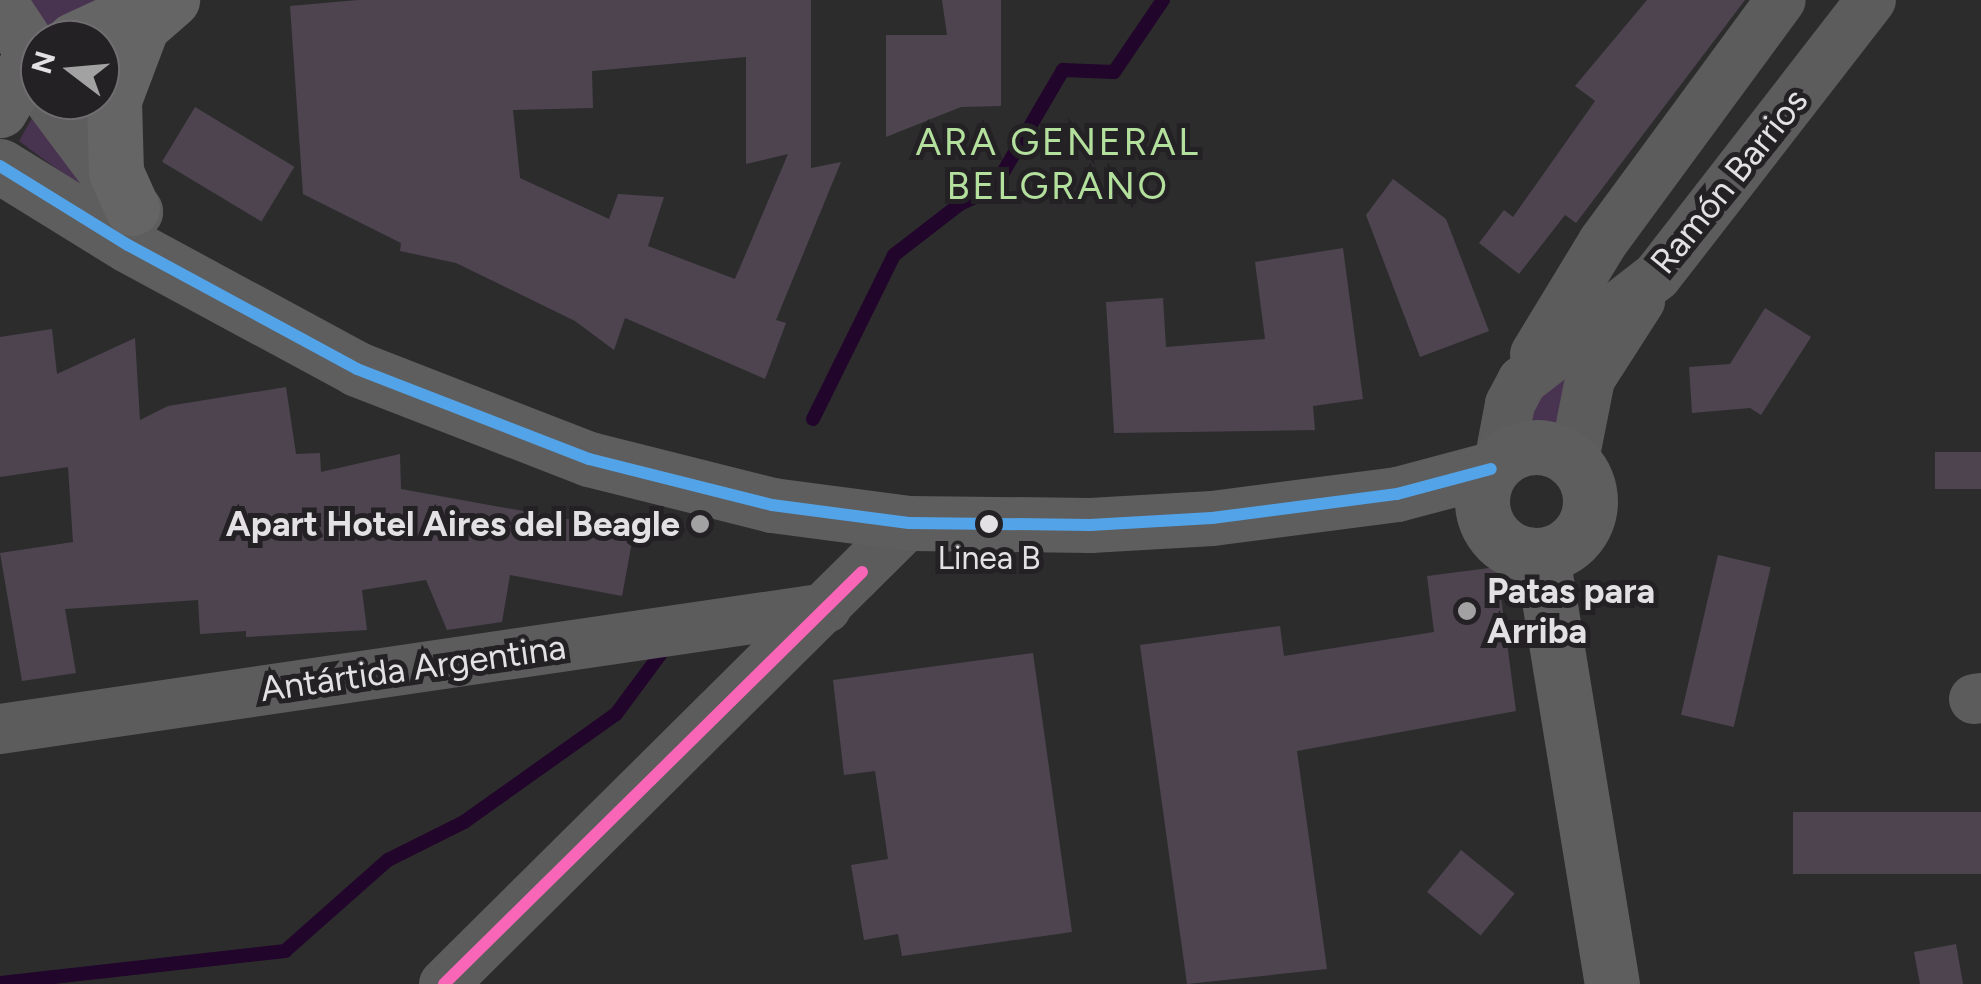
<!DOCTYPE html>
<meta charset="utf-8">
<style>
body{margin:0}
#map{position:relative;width:1981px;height:984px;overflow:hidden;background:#2d2c2d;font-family:Figtree,sans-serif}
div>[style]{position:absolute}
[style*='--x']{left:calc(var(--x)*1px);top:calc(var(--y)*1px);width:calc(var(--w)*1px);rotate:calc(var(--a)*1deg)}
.green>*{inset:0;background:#483351}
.stream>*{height:14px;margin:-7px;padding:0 7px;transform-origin:7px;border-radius:7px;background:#21052b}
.building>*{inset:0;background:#4d4450;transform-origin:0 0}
.street>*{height:50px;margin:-25px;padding:0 25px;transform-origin:25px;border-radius:25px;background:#5c5c5c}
.secondary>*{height:55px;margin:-27.5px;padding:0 27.5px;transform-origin:27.5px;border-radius:27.5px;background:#5e5e5e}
.secondary>.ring{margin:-27.5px;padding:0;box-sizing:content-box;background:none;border:55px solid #5e5e5e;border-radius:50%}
.primary>*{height:55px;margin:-27.5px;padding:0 27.5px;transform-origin:27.5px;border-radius:27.5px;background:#656565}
.highway>*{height:55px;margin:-27.5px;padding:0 27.5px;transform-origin:27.5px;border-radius:27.5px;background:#636263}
.bus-1>*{height:12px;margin:-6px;padding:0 6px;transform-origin:6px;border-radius:6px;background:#53a3e8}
.bus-2>*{height:12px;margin:-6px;padding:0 6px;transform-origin:6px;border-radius:6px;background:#fa66b7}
.dots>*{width:28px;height:28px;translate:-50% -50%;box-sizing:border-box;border:5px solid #242124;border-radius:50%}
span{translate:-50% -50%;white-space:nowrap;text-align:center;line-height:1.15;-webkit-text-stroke:10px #242124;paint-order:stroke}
.bus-label{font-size:32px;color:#e3e1e3}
.street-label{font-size:35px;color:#e3e1e3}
.poi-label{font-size:35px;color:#e3e1e3;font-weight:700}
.right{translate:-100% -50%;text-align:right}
.left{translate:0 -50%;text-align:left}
.neighbourhood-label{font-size:38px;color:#b4e09e;letter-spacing:2.5px}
.north{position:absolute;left:20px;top:20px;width:100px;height:100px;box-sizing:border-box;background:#242124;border:2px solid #706e70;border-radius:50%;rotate:286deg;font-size:28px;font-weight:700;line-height:40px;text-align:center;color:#e3e1e3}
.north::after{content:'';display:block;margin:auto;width:35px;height:45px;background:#a3a2a3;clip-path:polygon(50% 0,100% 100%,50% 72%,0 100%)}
</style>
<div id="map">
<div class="green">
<i style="clip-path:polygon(25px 0,113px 0,46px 34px)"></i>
<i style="clip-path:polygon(32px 118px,134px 226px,19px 141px)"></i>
<i style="clip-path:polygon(1572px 353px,1564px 433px,1517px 413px)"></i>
</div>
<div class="stream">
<i style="--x:813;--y:419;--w:183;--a:-63.7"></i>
<i style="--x:894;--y:255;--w:83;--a:-37.7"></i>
<i style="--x:960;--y:204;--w:38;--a:-25"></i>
<i style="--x:994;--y:188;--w:137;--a:-59.7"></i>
<i style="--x:1063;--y:70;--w:51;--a:2.2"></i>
<i style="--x:1114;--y:72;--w:87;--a:-55.8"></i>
<i style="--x:0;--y:983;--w:287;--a:-6.4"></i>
<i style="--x:285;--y:951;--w:137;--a:-41.5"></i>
<i style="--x:388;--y:860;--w:85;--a:-26.6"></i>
<i style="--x:464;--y:822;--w:186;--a:-35.4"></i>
<i style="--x:616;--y:714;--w:82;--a:-53.4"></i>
</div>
<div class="building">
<i style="clip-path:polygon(evenodd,358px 0,811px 0,811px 168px,841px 162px,776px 320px,786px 323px,765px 379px,625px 318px,614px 350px,575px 321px,456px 263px,400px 251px,401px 243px,303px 194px,290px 6px,358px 0,746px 57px,746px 164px,788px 154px,735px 279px,648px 246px,664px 197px,618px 194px,609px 219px,520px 178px,513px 110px,593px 108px,592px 71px,746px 57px)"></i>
<i style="clip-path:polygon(942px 0,1001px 0,1001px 106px,961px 107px,886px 137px,886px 35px,947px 35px)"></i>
<i style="clip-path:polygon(1647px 0,1745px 0,1576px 223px,1565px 215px,1519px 274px,1479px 243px,1504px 210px,1513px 217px,1595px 101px,1575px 86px)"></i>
<i style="left:195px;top:107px;width:116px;height:64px;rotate:31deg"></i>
<i style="clip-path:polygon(1393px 179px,1446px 219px,1489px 331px,1420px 357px,1366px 215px)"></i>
<i style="clip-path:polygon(1343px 248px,1363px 399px,1313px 406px,1315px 430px,1114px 433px,1106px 302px,1163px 298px,1166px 347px,1265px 339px,1255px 262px)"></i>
<i style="clip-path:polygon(1765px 308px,1811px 337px,1761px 415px,1750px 408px,1692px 413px,1689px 367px,1730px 364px)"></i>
<i style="clip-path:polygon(52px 329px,57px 374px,135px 338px,140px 420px,168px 406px,286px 387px,296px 454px,320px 453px,321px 472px,400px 454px,401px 489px,634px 531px,622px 596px,510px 575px,502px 622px,447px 630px,426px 580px,362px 590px,367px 630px,246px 637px,246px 631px,200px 634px,198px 600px,65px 609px,76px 673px,22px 681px,0 553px,73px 542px,68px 467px,0 477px,0 337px)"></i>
<i style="left:1981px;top:452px;width:37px;height:46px;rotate:90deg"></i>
<i style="left:1718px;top:555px;width:54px;height:164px;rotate:13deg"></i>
<i style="clip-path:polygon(1497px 567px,1516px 711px,1297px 751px,1327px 969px,1187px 984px,1140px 645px,1280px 626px,1284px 656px,1434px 632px,1427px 576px)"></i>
<i style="clip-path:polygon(1033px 653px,1072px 932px,902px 956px,898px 934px,864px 940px,851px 865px,888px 859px,875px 771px,844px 775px,833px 680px)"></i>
<i style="left:1981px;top:812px;width:62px;height:188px;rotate:90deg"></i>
<i style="left:1461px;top:850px;width:69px;height:54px;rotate:39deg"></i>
<i style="clip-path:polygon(1956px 944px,1963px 984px,1920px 984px,1914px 952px)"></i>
</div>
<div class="street">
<i style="--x:1535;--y:354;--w:131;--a:-58.7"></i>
<i style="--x:1603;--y:242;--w:300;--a:-53.7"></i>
<i style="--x:1500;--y:457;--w:54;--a:-79.3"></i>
<i style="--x:1510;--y:404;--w:26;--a:-62"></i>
<i style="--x:1522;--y:381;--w:171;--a:-37.9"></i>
<i style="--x:1657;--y:276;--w:349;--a:-52.2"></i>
<i style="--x:1574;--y:460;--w:83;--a:-78.8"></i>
<i style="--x:1590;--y:379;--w:93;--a:-57.3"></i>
<i style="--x:1974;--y:699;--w:7;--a:-8"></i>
<i style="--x:0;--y:729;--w:835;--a:-8.33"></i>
<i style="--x:444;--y:984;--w:655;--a:-44.75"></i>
</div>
<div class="secondary">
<i style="--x:52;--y:100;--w:139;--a:53.2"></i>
<i style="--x:0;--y:166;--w:150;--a:31.7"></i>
<i style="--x:128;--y:245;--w:260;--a:28.4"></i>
<i style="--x:357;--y:369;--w:249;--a:21.2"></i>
<i style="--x:589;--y:459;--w:189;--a:14.1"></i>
<i style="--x:772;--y:505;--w:138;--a:7.5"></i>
<i style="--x:909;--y:523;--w:181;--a:0.6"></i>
<i style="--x:1090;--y:525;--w:122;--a:-3.3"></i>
<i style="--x:1212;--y:518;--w:187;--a:-7.4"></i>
<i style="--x:1397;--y:494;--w:97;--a:-14.9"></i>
<i class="ring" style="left:1482px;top:447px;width:53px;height:53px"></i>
<i style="--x:1542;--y:557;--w:433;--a:80.7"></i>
</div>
<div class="primary">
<i style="--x:73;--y:40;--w:95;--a:-24.9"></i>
<i style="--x:132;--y:208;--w:39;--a:-114"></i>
<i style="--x:116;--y:172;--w:72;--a:-91.6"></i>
<i style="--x:114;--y:100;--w:79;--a:-69.3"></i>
<i style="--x:142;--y:26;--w:40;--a:-41"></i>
</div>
<div class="highway">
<i style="--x:0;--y:3;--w:49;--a:56.6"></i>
<i style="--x:27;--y:44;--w:16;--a:83"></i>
<i style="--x:29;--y:60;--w:58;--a:120.1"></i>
</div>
<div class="bus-1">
<i style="--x:0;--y:166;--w:150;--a:31.7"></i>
<i style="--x:128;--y:245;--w:260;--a:28.4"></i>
<i style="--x:357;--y:369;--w:249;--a:21.2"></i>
<i style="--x:589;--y:459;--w:189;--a:14.1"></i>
<i style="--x:772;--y:505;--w:138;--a:7.5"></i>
<i style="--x:909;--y:523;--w:181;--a:0.6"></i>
<i style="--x:1090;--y:525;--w:122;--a:-3.3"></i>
<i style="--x:1212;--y:518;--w:187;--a:-7.4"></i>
<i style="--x:1397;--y:494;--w:97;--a:-14.9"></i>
</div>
<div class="bus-2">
<i style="--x:444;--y:984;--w:587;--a:-44.59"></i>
</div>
<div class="dots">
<i style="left:700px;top:524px;background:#a3a2a3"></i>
<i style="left:989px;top:524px;background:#e3e1e3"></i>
<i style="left:1467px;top:611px;background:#a3a2a3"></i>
</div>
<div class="bus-label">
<span style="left:989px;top:558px">Linea B</span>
</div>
<div class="street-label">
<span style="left:1729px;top:181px;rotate:-51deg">Ramón Barrios</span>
<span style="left:413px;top:668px;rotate:-8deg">Antártida Argentina</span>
</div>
<div class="poi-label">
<span class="right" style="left:680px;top:524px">Apart Hotel Aires del Beagle</span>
<span class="left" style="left:1487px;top:611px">Patas para<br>Arriba</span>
</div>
<div class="neighbourhood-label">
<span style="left:1058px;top:165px">ARA GENERAL<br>BELGRANO</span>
</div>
<div class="north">N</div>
</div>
